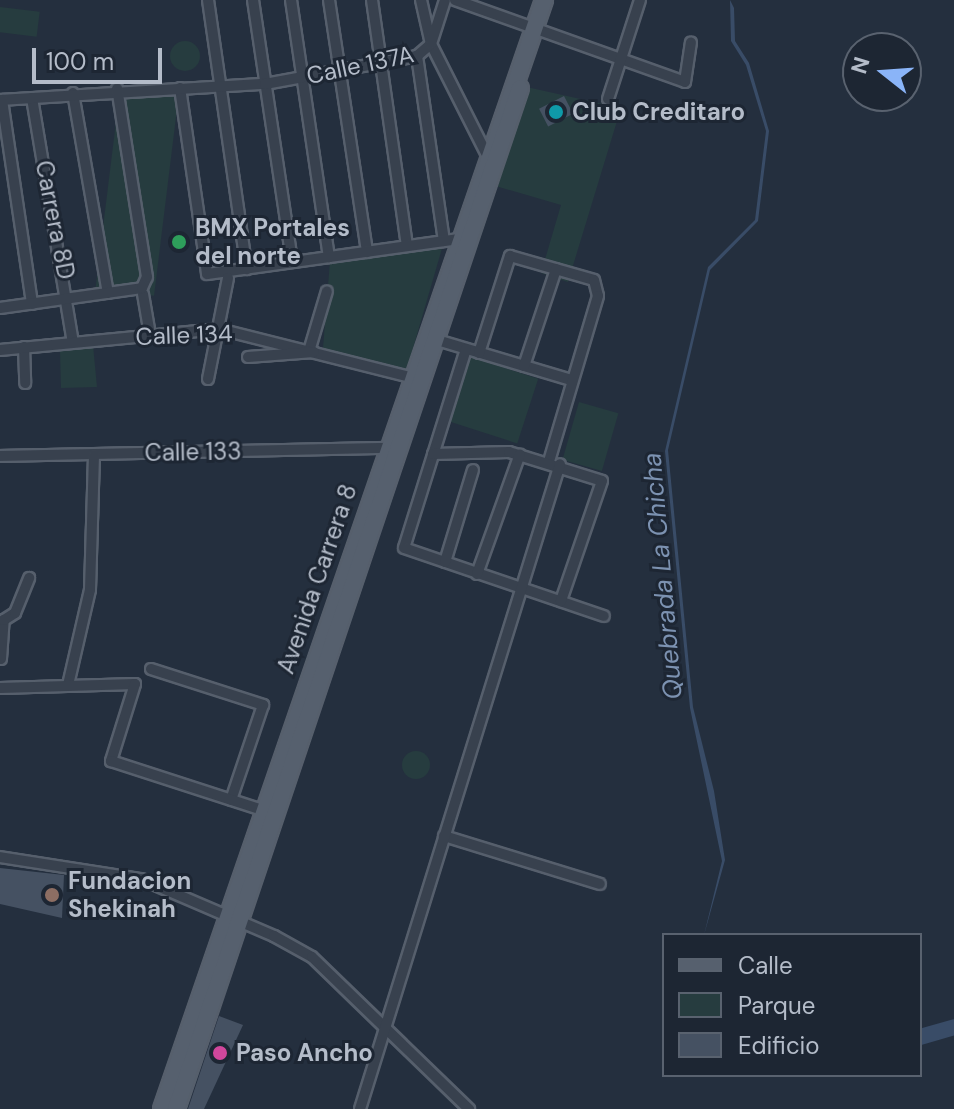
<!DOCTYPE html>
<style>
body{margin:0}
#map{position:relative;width:954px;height:1109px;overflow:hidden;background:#242f3e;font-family:"DM Sans",sans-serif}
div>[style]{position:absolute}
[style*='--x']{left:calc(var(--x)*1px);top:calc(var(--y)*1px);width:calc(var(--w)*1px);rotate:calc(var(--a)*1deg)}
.green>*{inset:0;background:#263c3f;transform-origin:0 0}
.round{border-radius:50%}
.water>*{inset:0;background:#394c67}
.river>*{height:16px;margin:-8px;padding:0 8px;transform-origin:8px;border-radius:8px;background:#394c67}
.building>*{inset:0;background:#455162;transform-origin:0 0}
.roads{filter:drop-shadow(2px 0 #565f6c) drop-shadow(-2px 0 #565f6c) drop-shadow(0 2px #565f6c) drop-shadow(0 -2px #565f6c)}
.street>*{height:10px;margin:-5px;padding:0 5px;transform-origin:5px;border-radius:5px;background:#38414e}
.primary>*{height:16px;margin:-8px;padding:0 8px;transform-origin:8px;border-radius:8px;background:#56606e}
.dots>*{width:22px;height:22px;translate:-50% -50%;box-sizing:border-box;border:4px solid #1d2633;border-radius:50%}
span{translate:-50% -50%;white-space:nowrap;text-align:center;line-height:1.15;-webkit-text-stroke:6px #1d2633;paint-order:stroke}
.street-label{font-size:24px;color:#b4bcc9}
.poi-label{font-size:24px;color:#b4bcc9;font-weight:700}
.left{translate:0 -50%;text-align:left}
.water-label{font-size:26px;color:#7c92b1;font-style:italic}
.legend{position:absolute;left:662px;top:933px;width:260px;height:144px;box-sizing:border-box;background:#1d2633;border:2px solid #59626f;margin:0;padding:10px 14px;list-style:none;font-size:24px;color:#b4bcc9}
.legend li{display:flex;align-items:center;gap:16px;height:40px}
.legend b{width:40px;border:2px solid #59626f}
.north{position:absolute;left:842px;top:32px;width:80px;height:80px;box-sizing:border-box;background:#1d2633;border:2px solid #59626f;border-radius:50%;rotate:287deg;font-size:22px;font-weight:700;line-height:32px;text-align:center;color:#b4bcc9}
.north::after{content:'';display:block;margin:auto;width:28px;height:36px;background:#8ab4f8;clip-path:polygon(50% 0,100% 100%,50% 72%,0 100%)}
.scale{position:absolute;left:32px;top:48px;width:130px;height:36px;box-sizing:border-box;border:4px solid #b4bcc9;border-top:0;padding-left:10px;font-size:24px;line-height:28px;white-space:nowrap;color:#b4bcc9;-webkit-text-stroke:6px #1d2633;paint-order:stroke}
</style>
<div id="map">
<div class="green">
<i style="left:0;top:7px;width:40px;height:25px;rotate:7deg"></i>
<i class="round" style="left:170px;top:41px;width:30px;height:30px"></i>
<i style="clip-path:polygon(522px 86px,621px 108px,568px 282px,541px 273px,561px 205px,489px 184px)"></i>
<i style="left:120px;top:89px;width:59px;height:201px;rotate:7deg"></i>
<i style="clip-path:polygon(443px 245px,407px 369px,323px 348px,330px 261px)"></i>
<i style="clip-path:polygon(93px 345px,97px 387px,61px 388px,60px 351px)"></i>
<i style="left:465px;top:355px;width:77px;height:68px;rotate:18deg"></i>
<i style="left:579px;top:402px;width:41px;height:60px;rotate:16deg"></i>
<i class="round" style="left:402px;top:751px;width:28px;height:28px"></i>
</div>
<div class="water">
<i style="clip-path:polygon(730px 0,734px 8px,735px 41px,749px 63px,769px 131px,758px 221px,710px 270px,668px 450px,693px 707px,714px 791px,725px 860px,704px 935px,722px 861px,690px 708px,665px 451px,708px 267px,755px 220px,766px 131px,746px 65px,731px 41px)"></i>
</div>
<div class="river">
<i style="--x:920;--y:1037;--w:35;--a:-16"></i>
</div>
<div class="building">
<i style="left:564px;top:96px;width:20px;height:28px;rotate:63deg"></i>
<i style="clip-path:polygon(0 868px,64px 875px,62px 918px,0 904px)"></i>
<i style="clip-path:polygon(219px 1016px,243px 1025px,204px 1109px,188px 1109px)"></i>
</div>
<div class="roads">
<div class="street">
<i style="--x:208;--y:0;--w:272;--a:81.8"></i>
<i style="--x:253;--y:0;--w:265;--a:81.5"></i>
<i style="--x:291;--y:0;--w:260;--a:81.6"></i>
<i style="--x:329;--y:0;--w:255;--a:81.4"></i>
<i style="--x:372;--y:0;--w:248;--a:81.9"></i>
<i style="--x:421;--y:0;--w:45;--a:77.2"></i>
<i style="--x:431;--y:44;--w:122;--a:63.2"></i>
<i style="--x:455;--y:0;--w:244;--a:19.6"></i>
<i style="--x:685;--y:82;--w:40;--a:-81.5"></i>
<i style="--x:417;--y:56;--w:187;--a:81.7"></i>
<i style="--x:180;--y:88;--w:188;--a:81.7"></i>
<i style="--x:207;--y:274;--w:253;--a:-7.9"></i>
<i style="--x:73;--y:93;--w:203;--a:80.1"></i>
<i style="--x:32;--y:98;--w:248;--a:80.5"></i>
<i style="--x:608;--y:99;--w:104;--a:-72.1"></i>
<i style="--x:0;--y:100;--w:265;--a:-3.5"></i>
<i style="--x:265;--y:84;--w:155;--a:-10.4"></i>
<i style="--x:417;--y:56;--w:18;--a:-41"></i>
<i style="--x:431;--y:44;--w:46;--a:-72.3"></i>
<i style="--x:2;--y:100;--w:206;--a:81.6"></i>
<i style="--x:143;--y:294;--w:42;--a:80.3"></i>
<i style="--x:0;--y:308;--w:143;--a:-8"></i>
<i style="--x:142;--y:288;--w:12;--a:-66"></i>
<i style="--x:147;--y:277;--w:191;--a:-99"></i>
<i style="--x:437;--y:340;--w:137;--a:16.6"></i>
<i style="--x:24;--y:347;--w:36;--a:88"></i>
<i style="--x:310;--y:348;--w:59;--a:-73.4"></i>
<i style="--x:466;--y:349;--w:208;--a:107.3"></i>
<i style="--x:404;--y:548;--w:211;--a:18.8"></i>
<i style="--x:0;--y:350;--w:220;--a:-5.5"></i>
<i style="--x:219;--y:329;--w:197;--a:14.1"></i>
<i style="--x:479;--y:353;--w:102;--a:-72.3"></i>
<i style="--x:510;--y:256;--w:87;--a:15.9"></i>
<i style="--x:594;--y:280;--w:16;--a:76"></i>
<i style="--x:598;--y:296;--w:172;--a:106.5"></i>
<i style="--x:248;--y:357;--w:66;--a:-4.3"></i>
<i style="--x:524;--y:366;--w:102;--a:-71.7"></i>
<i style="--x:208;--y:379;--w:103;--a:-78.8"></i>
<i style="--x:433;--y:454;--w:76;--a:-1.5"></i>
<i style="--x:509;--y:452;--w:97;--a:17.3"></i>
<i style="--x:602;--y:481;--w:127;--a:108.9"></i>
<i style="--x:0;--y:456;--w:386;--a:-1.2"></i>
<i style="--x:445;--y:562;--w:96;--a:-73.1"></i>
<i style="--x:477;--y:574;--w:127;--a:-70.3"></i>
<i style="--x:1;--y:659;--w:39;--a:-86"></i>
<i style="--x:4;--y:620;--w:13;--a:-32"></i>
<i style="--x:15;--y:613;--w:38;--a:-68"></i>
<i style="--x:151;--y:669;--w:118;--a:17.8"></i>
<i style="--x:263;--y:705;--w:100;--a:108.6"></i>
<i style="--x:68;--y:685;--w:98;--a:-77"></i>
<i style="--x:90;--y:590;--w:136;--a:-88.3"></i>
<i style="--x:0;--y:688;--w:135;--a:-1.7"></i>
<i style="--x:135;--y:684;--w:81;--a:107.3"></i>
<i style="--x:111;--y:761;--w:160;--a:17.9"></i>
<i style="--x:444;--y:836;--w:163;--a:17.1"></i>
<i style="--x:0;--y:857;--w:143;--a:8.9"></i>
<i style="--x:141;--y:879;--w:145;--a:23.2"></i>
<i style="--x:274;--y:936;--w:43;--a:28.9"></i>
<i style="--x:312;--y:957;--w:219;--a:44.1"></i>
<i style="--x:360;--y:1109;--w:675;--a:-72.77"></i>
</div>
<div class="primary">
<i style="--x:162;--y:1109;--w:1173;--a:-70.99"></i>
<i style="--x:176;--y:1109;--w:1077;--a:-71.38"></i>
</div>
</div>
<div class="dots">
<i style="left:556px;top:112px;background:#0f9aa8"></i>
<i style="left:179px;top:242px;background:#2e9e5b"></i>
<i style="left:52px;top:895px;background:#8d6e63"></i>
<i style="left:220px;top:1053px;background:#d1479c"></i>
</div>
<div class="street-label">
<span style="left:360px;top:65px;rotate:-12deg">Calle 137A</span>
<span style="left:55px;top:220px;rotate:79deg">Carrera 8D</span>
<span style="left:184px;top:335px;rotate:-2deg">Calle 134</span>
<span style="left:193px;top:452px;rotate:-1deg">Calle 133</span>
<span style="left:317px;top:579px;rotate:-71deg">Avenida Carrera 8</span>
</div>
<div class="poi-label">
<span class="left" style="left:572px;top:112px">Club Creditaro</span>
<span class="left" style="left:195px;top:242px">BMX Portales<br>del norte</span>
<span class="left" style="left:68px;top:895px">Fundacion<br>Shekinah</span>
<span class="left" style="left:236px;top:1053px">Paso Ancho</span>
</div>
<div class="water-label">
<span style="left:663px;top:576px;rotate:-95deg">Quebrada La Chicha</span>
</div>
<ul class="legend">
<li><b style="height:10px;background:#56606e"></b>Calle</li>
<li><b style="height:22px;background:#263c3f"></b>Parque</li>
<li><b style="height:22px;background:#455162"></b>Edificio</li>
</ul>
<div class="north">N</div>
<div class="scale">100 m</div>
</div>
